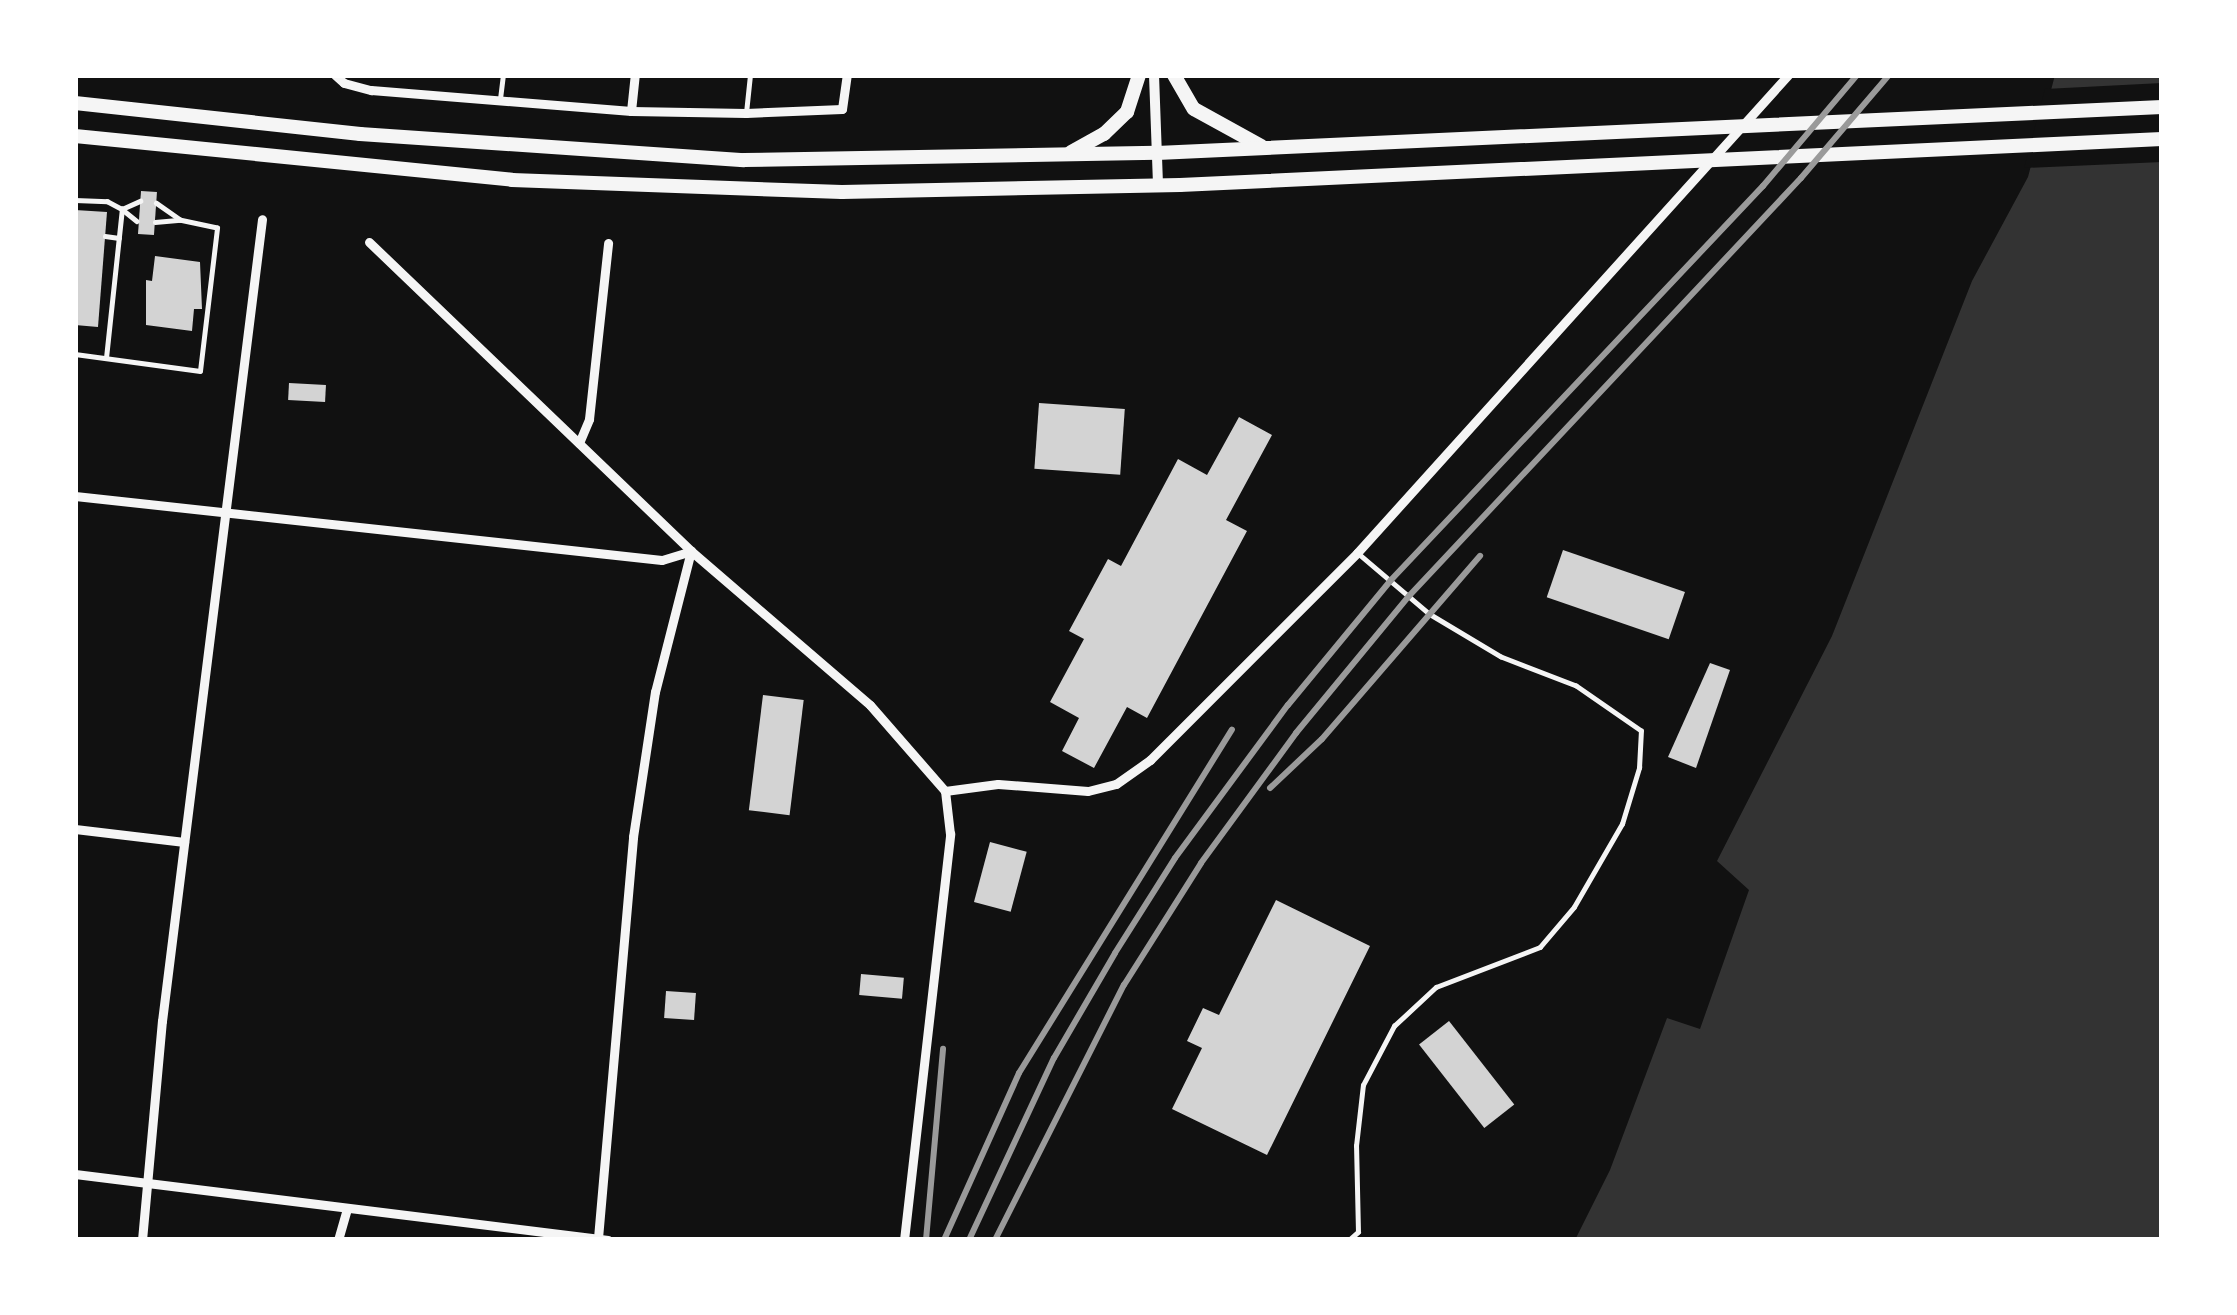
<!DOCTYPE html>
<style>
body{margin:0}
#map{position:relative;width:2237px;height:1315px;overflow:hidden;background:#111;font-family:Arial,sans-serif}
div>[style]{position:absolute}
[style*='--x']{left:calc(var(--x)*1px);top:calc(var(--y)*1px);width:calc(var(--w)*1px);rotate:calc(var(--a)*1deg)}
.water>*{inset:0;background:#333}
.pier>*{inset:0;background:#111}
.building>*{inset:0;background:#d3d3d3;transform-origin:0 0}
.service>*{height:4.5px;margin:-2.25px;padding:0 2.25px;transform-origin:2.25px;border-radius:2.25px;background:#f5f5f5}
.minor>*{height:9px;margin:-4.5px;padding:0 4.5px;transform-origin:4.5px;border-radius:4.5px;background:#f5f5f5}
.tertiary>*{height:10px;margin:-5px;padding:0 5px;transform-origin:5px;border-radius:5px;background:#f5f5f5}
.trunk>*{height:14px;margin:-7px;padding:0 7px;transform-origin:7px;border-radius:7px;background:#f5f5f5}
.rail>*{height:6px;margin:-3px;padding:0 3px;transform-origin:3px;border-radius:3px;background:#9a9a9a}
span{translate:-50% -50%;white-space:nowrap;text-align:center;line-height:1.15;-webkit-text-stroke:10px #fff;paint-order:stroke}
.frame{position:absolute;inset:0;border:78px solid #fff;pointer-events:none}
</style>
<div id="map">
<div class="water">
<i style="clip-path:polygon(2055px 75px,2162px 75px,2162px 1240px,1575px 1240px,1610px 1170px,1667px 1018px,1700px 1029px,1749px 890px,1717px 861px,1832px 636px,1972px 281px,2028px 177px)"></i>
</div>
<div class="pier">
<i style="clip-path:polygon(2162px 83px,2162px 162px,2024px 168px,2045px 89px)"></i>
</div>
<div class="building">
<i style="left:141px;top:191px;width:16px;height:43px;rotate:4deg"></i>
<i style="clip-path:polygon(75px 210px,107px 212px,98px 327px,75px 325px)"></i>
<i style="clip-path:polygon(155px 256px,200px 262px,202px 309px,194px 309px,192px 331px,146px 325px,146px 280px,152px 281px)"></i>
<i style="left:289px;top:383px;width:37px;height:17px;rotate:3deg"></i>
<i style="left:1039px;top:403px;width:86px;height:66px;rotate:4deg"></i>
<i style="clip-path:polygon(1239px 417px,1272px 435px,1226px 520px,1247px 531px,1147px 718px,1127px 707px,1094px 768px,1062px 751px,1079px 718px,1050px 702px,1084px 639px,1069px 631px,1108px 559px,1121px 566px,1178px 459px,1207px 475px)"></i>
<i style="left:1563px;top:550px;width:129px;height:50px;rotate:19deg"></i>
<i style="clip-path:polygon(1710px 663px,1730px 670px,1696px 768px,1668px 757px)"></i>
<i style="left:763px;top:695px;width:41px;height:116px;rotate:7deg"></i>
<i style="left:990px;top:842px;width:38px;height:62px;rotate:15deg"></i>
<i style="clip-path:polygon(1276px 900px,1370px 946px,1267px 1155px,1172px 1109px,1202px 1048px,1187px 1041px,1203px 1008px,1219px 1015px)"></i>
<i style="left:861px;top:974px;width:43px;height:21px;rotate:5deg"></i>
<i style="left:666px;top:991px;width:30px;height:27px;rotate:4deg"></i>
<i style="left:1449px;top:1021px;width:106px;height:38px;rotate:52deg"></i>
</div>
<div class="service">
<i style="--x:500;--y:99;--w:24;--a:-83"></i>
<i style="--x:746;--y:113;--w:38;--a:-84"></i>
<i style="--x:75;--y:200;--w:32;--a:2"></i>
<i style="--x:107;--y:201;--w:17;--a:28"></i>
<i style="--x:122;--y:209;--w:20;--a:-24"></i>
<i style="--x:122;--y:209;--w:19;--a:39"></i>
<i style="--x:155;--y:222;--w:25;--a:-5"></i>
<i style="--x:105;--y:236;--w:14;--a:8"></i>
<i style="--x:75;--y:354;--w:126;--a:7.7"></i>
<i style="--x:200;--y:371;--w:144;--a:-83.2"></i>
<i style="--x:217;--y:228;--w:38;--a:-168"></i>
<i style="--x:180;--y:220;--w:29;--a:-145"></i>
<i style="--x:106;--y:358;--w:150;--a:-83.9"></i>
<i style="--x:1349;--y:1240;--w:12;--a:-42"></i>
<i style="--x:1358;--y:1232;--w:86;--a:-91.3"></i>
<i style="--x:1356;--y:1146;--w:61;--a:-83.5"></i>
<i style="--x:1363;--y:1085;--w:67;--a:-62.3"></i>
<i style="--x:1394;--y:1026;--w:57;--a:-42.9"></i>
<i style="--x:1436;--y:987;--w:111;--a:-21"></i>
<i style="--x:1540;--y:947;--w:52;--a:-49.6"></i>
<i style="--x:1574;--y:907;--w:96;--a:-60"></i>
<i style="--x:1622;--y:824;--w:59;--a:-73.1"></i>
<i style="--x:1639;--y:768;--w:37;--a:-87"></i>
<i style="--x:1641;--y:731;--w:79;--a:-145.3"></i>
<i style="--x:1576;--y:686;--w:80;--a:-158.9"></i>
<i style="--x:1501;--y:657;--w:84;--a:-149.2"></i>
<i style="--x:1429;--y:614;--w:94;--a:-139.7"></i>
</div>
<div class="minor">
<i style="--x:335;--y:75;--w:12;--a:42"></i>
<i style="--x:344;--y:83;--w:28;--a:15"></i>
<i style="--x:371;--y:90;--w:261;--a:4.6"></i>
<i style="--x:631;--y:111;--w:115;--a:1"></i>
<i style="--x:746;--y:113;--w:96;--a:-2.4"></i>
<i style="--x:842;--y:109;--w:34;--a:-82"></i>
<i style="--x:631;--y:111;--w:36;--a:-84"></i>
<i style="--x:369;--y:242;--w:446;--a:43.8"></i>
<i style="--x:691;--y:551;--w:236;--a:40.7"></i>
<i style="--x:870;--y:705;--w:114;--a:48.9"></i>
<i style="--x:579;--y:443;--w:26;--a:-67"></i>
<i style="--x:589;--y:419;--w:177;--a:-83.8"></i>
<i style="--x:75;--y:496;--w:590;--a:6.22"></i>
<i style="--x:662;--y:560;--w:30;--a:-17"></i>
<i style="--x:75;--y:829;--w:110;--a:6.8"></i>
<i style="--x:75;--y:1174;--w:537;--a:7.06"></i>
<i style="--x:598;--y:1238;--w:403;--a:-85"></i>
<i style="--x:633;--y:837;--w:147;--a:-81.4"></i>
<i style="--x:655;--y:692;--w:146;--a:-75.7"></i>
<i style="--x:142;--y:1240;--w:220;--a:-84.8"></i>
<i style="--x:162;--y:1021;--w:808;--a:-82.89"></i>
<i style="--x:338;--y:1240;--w:32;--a:-74"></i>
<i style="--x:904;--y:1240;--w:409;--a:-83.5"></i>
<i style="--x:950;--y:834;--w:43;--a:-96.6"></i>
<i style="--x:945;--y:791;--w:53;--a:-7.5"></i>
<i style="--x:998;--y:784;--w:90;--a:4.4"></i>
<i style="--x:1088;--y:791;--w:29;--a:-14"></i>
<i style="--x:1116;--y:784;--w:42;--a:-35.2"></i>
<i style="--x:1150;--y:760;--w:293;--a:-45"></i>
<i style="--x:1357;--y:553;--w:644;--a:-47.96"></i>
</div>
<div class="tertiary">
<i style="--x:1154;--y:75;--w:111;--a:87.9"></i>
</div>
<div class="trunk">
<i style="--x:1174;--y:75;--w:39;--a:60"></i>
<i style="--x:1194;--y:109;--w:77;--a:28.9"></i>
<i style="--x:75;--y:103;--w:287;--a:6.2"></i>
<i style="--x:360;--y:134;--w:385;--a:3.9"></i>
<i style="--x:744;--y:160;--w:413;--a:-1"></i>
<i style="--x:1157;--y:153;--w:1006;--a:-2.62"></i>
<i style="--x:75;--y:136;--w:439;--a:5.7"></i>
<i style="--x:512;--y:180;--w:330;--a:2.1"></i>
<i style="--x:842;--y:192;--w:338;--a:-1.2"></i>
<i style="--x:1180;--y:185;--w:983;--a:-2.68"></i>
<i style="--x:1071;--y:152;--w:38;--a:-29"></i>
<i style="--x:1104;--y:134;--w:32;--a:-44"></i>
<i style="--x:1127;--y:112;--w:39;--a:-72"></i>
</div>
<div class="rail">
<i style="--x:1270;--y:788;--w:71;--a:-43.3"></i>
<i style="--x:1322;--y:739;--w:242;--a:-49.2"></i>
<i style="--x:926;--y:1240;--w:192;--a:-84.9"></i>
<i style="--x:944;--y:1240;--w:183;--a:-65.8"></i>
<i style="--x:1019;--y:1073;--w:404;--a:-58.2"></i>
<i style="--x:969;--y:1240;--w:201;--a:-65"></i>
<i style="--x:1054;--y:1058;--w:121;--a:-59.8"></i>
<i style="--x:1115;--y:953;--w:112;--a:-57.7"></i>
<i style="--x:1175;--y:858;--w:190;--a:-53.6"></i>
<i style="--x:1288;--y:705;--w:162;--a:-50.5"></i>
<i style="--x:1391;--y:580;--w:542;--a:-46.65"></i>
<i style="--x:1763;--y:186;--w:145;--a:-49.7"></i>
<i style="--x:995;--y:1240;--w:286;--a:-63.2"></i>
<i style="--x:1124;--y:985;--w:144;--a:-57.7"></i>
<i style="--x:1201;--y:863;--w:161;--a:-53.8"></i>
<i style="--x:1296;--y:733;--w:178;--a:-50.5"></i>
<i style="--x:1409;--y:596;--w:573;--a:-46.84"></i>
<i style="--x:1801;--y:178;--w:135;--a:-49.5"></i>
</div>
<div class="frame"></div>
</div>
